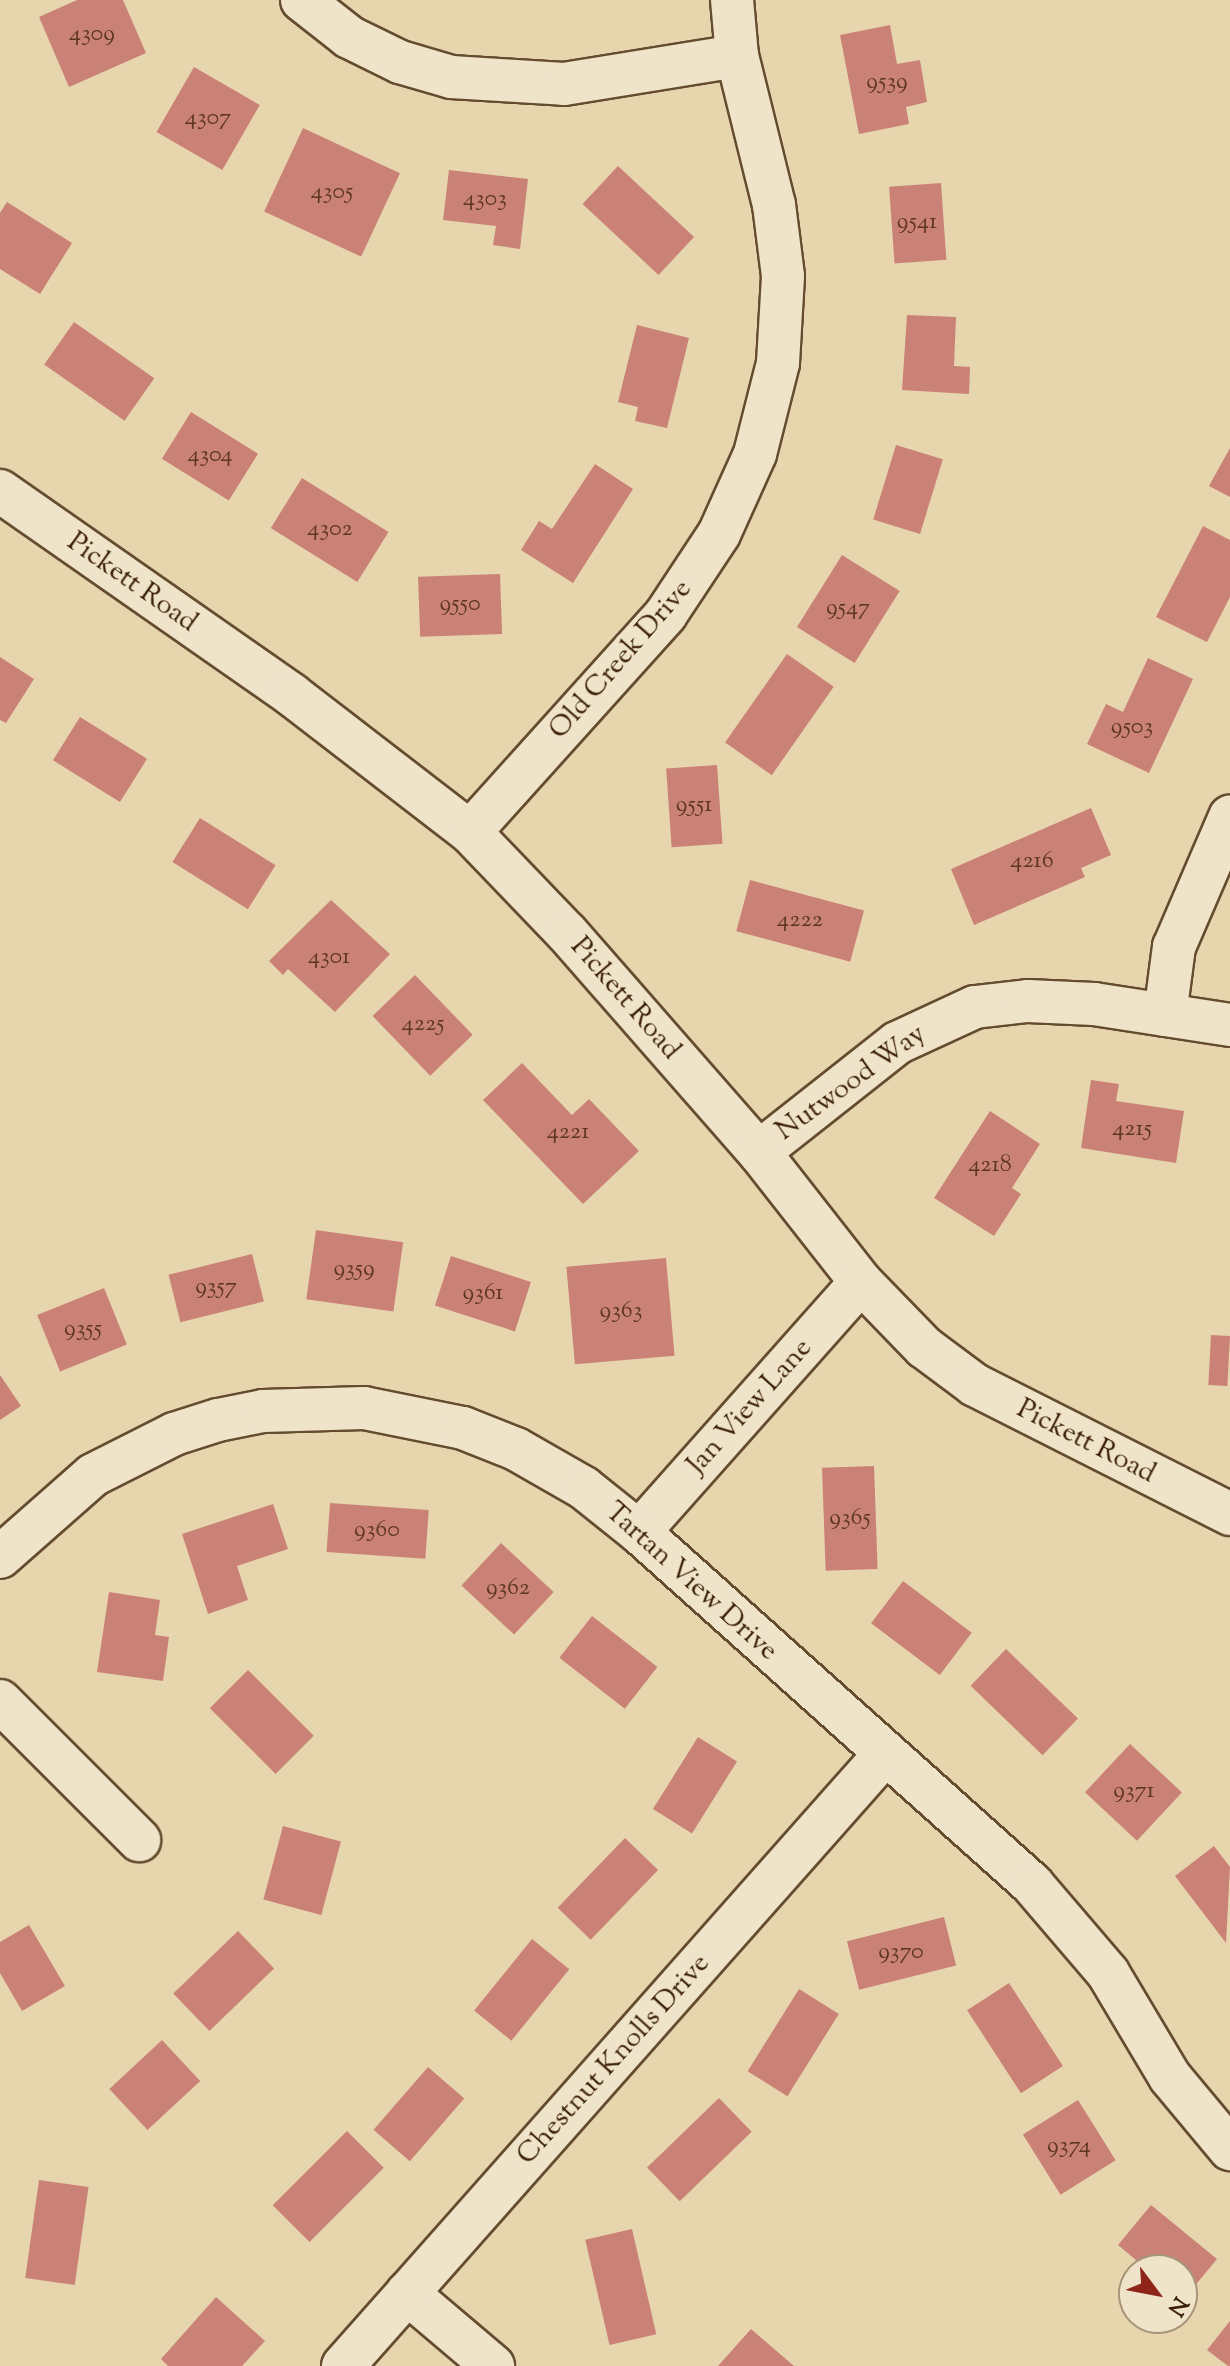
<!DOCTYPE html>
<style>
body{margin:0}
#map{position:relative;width:1230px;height:2366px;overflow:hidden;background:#e7d5ae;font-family:"Sorts Mill Goudy",serif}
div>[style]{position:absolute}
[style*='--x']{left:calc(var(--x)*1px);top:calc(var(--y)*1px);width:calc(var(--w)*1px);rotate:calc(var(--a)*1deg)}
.building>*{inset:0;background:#cb8276;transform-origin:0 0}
.roads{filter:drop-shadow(2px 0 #654c2f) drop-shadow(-2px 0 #654c2f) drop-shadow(0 2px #654c2f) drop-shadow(0 -2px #654c2f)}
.street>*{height:42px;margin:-21px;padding:0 21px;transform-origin:21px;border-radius:21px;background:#efe4ca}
span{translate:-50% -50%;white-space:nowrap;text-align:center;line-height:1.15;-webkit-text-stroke:8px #efe4ca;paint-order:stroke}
.number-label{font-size:24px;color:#5e3721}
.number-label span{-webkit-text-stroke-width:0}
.street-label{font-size:28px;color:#3a1e05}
.north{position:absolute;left:1118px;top:2254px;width:80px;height:80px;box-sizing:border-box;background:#efe4ca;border:2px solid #a7957b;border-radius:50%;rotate:122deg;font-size:22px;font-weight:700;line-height:32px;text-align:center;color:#3a1e05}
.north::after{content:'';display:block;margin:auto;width:28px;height:36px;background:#8f2418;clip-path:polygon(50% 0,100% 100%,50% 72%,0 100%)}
</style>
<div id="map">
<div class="building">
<i style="clip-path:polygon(77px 0,123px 0,146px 53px,69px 87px,39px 17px)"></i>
<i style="clip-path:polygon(890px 25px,897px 64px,920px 60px,927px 102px,906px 107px,909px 124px,859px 134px,840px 35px)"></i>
<i style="left:194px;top:67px;width:76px;height:75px;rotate:30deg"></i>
<i style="left:303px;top:128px;width:107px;height:92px;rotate:25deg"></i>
<i style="left:618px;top:166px;width:104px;height:52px;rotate:43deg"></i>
<i style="clip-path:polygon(449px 170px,528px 179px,520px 249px,493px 245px,496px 226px,443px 220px)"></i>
<i style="left:941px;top:183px;width:77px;height:52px;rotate:86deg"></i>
<i style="clip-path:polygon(7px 202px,72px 243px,40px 294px,0 269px,0 213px)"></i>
<i style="clip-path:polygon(907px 315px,956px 317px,954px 366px,970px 367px,969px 394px,902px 390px)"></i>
<i style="left:74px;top:322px;width:98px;height:52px;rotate:35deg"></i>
<i style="clip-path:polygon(637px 325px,689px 338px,667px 428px,635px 421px,638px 407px,618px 402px)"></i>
<i style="left:191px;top:412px;width:79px;height:55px;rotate:32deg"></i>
<i style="left:896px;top:445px;width:49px;height:78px;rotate:17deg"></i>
<i style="clip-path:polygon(1230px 448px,1230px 497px,1209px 486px)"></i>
<i style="clip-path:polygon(595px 464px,633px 489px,573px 583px,521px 550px,539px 521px,552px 529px)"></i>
<i style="left:302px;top:478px;width:102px;height:59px;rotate:32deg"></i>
<i style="clip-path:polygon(1203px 526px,1230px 540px,1230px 597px,1207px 642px,1156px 617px)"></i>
<i style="left:842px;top:555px;width:68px;height:85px;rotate:32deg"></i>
<i style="left:500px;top:574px;width:60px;height:82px;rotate:88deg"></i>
<i style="left:787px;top:654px;width:57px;height:108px;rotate:35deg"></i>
<i style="clip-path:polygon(0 657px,34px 679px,6px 723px,0 720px)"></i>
<i style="clip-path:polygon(1148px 658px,1193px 679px,1149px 773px,1087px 744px,1106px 704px,1123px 712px)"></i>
<i style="left:80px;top:717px;width:79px;height:51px;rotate:32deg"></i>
<i style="left:717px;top:765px;width:79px;height:51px;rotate:86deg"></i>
<i style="clip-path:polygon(1091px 808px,1111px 855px,1081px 868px,1085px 877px,974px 925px,951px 869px)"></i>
<i style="left:200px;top:818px;width:89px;height:52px;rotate:32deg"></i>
<i style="left:750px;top:880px;width:118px;height:53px;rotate:15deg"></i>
<i style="clip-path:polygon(331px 900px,390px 954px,335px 1012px,288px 969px,283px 975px,269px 961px)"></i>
<i style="left:415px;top:975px;width:83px;height:59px;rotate:46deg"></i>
<i style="clip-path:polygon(522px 1063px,572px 1115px,589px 1099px,639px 1151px,583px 1204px,483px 1100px)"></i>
<i style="clip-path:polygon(1091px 1080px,1119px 1084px,1116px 1101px,1184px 1111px,1176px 1163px,1081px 1148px)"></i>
<i style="clip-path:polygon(990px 1111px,1040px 1144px,1012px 1188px,1021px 1194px,994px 1236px,934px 1198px)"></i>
<i style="left:316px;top:1230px;width:88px;height:70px;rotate:8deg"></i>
<i style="left:252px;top:1254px;width:49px;height:86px;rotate:76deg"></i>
<i style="left:451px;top:1256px;width:84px;height:52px;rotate:18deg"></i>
<i style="left:666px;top:1258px;width:98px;height:100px;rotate:85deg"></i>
<i style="left:104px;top:1288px;width:61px;height:72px;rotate:68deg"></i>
<i style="left:1211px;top:1335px;width:19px;height:50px;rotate:3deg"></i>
<i style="clip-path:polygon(0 1375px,21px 1406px,0 1420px)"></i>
<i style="left:874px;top:1466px;width:103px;height:52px;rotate:88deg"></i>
<i style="left:330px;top:1503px;width:99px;height:49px;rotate:4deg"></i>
<i style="clip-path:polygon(273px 1504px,288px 1549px,237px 1566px,248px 1600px,208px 1614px,182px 1534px)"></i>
<i style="left:501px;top:1543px;width:72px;height:58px;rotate:43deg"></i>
<i style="left:903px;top:1581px;width:86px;height:53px;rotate:37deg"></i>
<i style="clip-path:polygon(109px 1592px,160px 1600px,155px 1635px,169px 1637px,163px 1681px,97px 1672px)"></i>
<i style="left:592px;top:1616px;width:83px;height:53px;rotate:38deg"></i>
<i style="left:1006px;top:1649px;width:100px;height:51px;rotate:44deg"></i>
<i style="left:248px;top:1670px;width:93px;height:54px;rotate:45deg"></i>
<i style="left:698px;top:1737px;width:46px;height:85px;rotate:32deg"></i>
<i style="left:1130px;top:1744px;width:71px;height:66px;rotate:43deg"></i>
<i style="left:283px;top:1826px;width:60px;height:76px;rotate:15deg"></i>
<i style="left:625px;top:1838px;width:46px;height:97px;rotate:44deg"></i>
<i style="clip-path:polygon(1214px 1846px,1230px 1867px,1226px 1943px,1175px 1876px)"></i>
<i style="left:944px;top:1917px;width:50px;height:100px;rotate:76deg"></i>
<i style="clip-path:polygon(29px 1925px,65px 1986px,22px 2011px,0 1973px,0 1942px)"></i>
<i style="left:238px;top:1931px;width:52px;height:90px;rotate:46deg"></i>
<i style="left:532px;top:1939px;width:48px;height:92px;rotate:39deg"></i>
<i style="left:1009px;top:1983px;width:99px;height:50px;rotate:57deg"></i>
<i style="left:799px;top:1989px;width:47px;height:97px;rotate:32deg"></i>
<i style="left:162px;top:2040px;width:56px;height:72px;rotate:47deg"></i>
<i style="left:428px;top:2067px;width:48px;height:83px;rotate:41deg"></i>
<i style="left:719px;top:2098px;width:47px;height:100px;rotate:46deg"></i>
<i style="left:1078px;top:2100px;width:71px;height:65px;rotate:58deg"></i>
<i style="left:347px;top:2131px;width:52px;height:105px;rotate:45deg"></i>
<i style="left:39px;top:2180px;width:50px;height:99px;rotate:8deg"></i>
<i style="clip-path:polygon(1151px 2205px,1217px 2259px,1184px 2299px,1182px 2270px,1148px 2270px,1118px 2245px)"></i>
<i style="left:632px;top:2229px;width:108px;height:48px;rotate:77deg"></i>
<i style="clip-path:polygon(216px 2297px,265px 2341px,242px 2366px,168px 2366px,161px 2359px)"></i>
<i style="clip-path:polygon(1230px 2321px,1230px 2366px,1228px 2366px,1207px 2350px)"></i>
<i style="clip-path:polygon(751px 2329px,794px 2366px,718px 2366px)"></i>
</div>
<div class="roads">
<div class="street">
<i style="--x:302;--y:0;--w:60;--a:38.2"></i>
<i style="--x:349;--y:37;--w:57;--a:26.1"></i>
<i style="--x:400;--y:62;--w:53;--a:16.4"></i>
<i style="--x:451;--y:77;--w:113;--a:3.5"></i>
<i style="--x:564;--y:84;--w:175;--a:-9.2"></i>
<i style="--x:0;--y:491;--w:356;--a:34.9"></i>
<i style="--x:292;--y:695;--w:225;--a:37.6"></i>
<i style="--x:470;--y:832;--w:140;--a:46.2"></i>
<i style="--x:567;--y:933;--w:291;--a:48.8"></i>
<i style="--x:759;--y:1152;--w:165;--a:51.9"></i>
<i style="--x:861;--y:1282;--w:91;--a:45.9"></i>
<i style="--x:924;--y:1347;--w:64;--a:36.7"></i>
<i style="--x:975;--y:1385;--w:286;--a:26.8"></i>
<i style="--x:470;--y:832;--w:293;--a:-48"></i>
<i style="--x:666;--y:614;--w:96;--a:-56.5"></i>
<i style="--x:719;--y:534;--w:88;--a:-65.8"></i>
<i style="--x:755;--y:454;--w:94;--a:-75.8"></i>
<i style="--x:778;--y:363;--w:87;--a:-86.7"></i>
<i style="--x:783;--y:276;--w:72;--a:-97.2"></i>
<i style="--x:774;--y:205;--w:154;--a:-103.9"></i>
<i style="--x:737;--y:56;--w:56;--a:-95.1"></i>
<i style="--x:1165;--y:1015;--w:69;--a:-82.5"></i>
<i style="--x:1174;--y:947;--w:142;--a:-66.7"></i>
<i style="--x:759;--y:1152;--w:176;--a:-38.3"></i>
<i style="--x:897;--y:1043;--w:86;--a:-24.8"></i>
<i style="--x:975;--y:1007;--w:53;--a:-6.5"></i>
<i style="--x:1028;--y:1001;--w:66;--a:2.6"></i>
<i style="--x:1094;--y:1004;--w:138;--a:8.8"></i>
<i style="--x:639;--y:1532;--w:334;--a:-48.4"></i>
<i style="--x:0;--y:1557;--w:124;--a:-41.4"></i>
<i style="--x:93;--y:1475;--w:91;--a:-26.8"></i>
<i style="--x:174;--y:1434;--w:46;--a:-17.7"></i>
<i style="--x:218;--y:1420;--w:46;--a:-11.3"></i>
<i style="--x:263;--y:1411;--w:101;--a:-1.7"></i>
<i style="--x:364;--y:1408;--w:101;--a:11.4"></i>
<i style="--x:463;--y:1428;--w:57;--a:21.6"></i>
<i style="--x:516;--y:1449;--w:78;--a:29.8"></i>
<i style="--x:584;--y:1488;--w:70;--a:38.7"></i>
<i style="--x:639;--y:1532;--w:528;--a:41.85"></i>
<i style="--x:1032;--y:1884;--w:117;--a:49.5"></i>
<i style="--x:1108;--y:1973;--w:121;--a:59.2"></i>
<i style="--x:1170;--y:2077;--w:94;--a:50.2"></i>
<i style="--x:0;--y:1701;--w:197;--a:45"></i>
<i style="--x:407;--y:2293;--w:113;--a:40.3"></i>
<i style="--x:343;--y:2366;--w:818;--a:-48.47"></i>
</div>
</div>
<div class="number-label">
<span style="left:92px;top:35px">4309</span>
<span style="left:887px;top:83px">9539</span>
<span style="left:208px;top:119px">4307</span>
<span style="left:332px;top:193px">4305</span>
<span style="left:485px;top:200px">4303</span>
<span style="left:917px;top:223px">9541</span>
<span style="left:210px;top:456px">4304</span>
<span style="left:330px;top:530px">4302</span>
<span style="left:460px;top:605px">9550</span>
<span style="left:848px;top:609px">9547</span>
<span style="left:1132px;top:728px">9503</span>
<span style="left:694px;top:806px">9551</span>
<span style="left:1032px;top:862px">4216</span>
<span style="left:800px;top:921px">4222</span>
<span style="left:329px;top:958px">4301</span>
<span style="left:423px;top:1025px">4225</span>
<span style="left:1132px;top:1130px">4215</span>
<span style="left:568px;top:1133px">4221</span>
<span style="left:990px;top:1166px">4218</span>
<span style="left:354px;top:1270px">9359</span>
<span style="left:216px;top:1288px">9357</span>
<span style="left:483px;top:1294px">9361</span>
<span style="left:621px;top:1312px">9363</span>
<span style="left:83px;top:1330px">9355</span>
<span style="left:850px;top:1519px">9365</span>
<span style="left:377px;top:1531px">9360</span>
<span style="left:508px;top:1589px">9362</span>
<span style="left:1134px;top:1792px">9371</span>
<span style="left:901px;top:1953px">9370</span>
<span style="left:1069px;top:2147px">9374</span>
</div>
<div class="street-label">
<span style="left:132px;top:583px;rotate:35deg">Pickett Road</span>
<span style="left:621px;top:660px;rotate:-49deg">Old Creek Drive</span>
<span style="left:625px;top:999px;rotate:49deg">Pickett Road</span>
<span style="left:851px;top:1083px;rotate:-36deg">Nutwood Way</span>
<span style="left:750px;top:1407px;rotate:-48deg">Jan View Lane</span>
<span style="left:1086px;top:1442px;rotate:27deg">Pickett Road</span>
<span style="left:691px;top:1582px;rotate:42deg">Tartan View Drive</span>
<span style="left:614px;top:2060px;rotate:-48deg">Chestnut Knolls Drive</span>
</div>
<div class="north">N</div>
</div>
